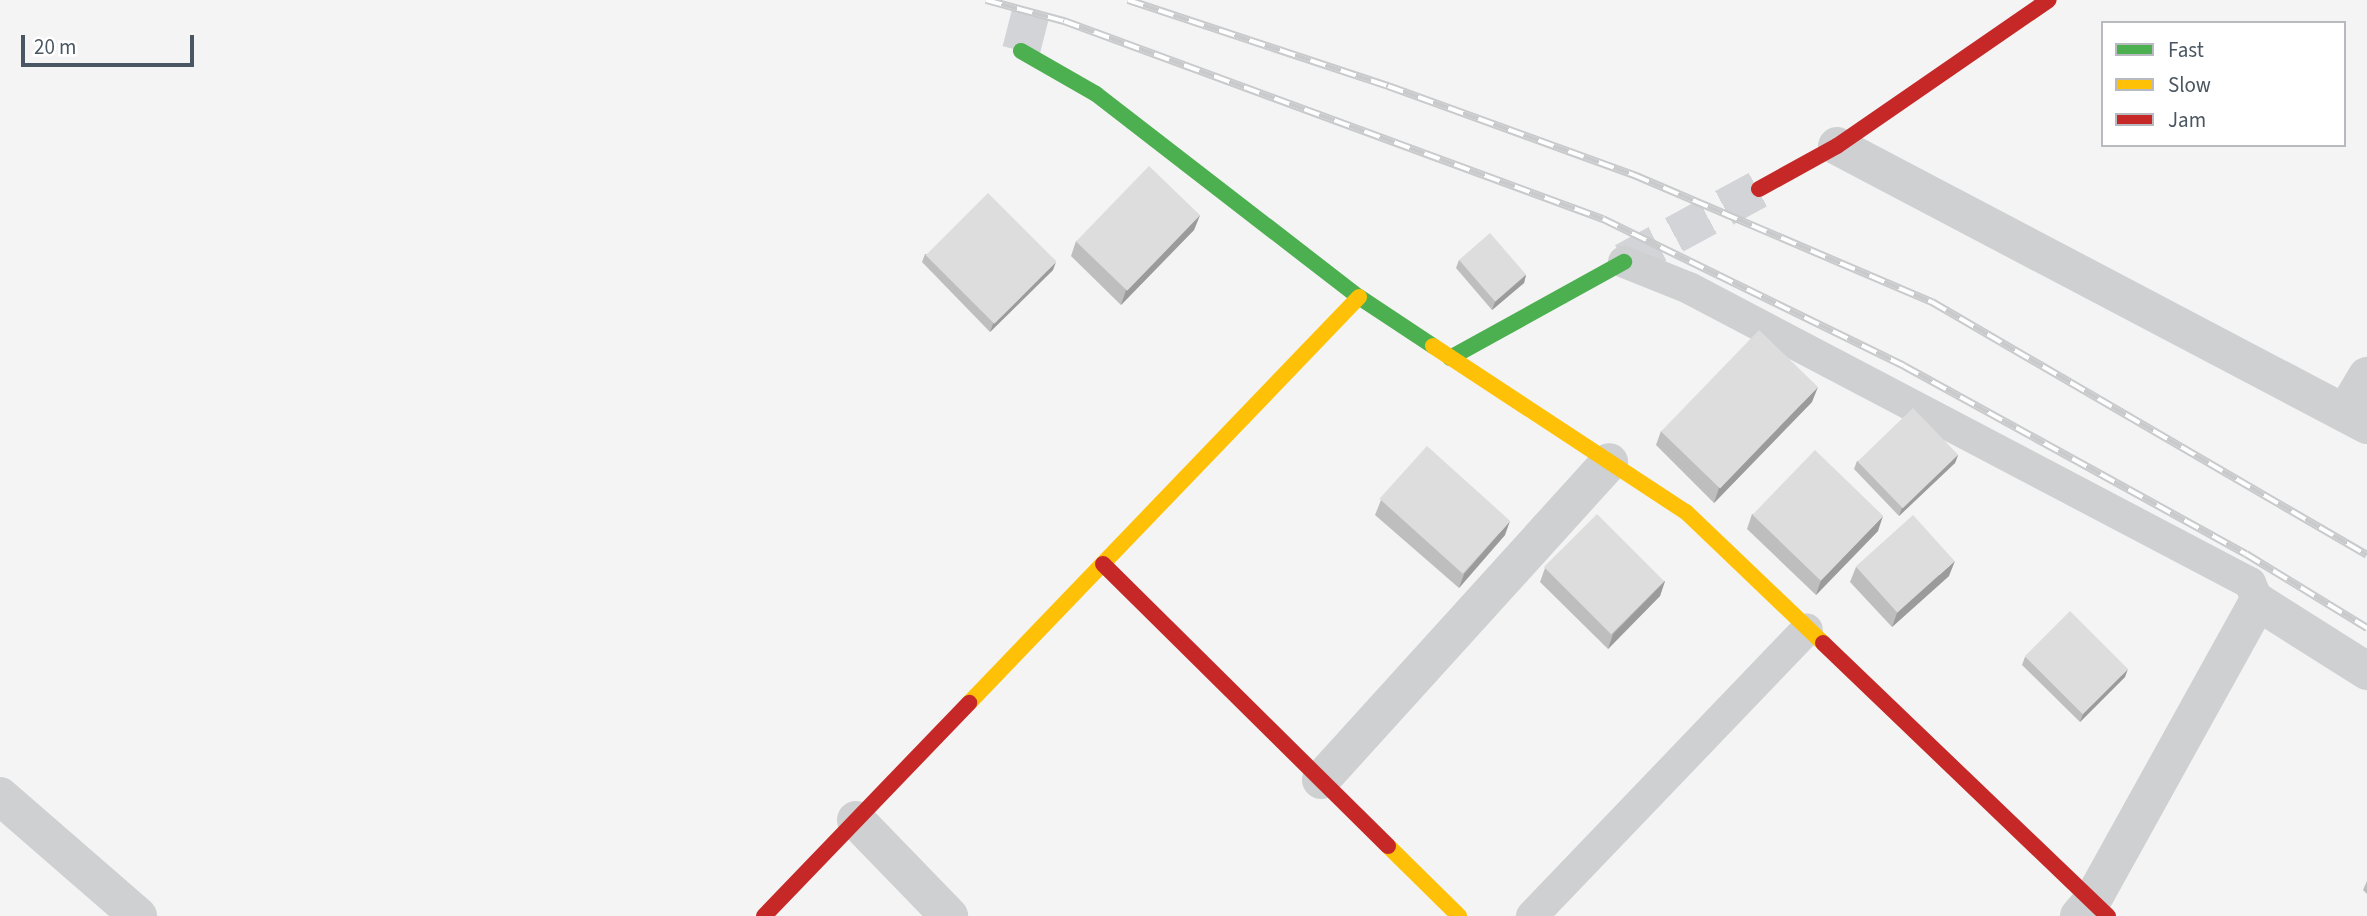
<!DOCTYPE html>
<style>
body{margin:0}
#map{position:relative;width:2367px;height:916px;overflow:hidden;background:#f4f4f4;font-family:"Source Sans 3",sans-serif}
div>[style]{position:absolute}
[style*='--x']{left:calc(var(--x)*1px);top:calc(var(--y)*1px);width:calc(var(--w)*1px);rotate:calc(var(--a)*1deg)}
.secondary-tunnel>*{height:38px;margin-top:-19px;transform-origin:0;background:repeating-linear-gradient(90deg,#d2d4d7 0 38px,transparent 0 57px)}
.lane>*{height:32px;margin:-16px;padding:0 16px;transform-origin:16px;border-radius:16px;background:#ced0d2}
.street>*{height:38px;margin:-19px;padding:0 19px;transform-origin:19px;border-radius:19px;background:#ced0d2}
.fast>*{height:16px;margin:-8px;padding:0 8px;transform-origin:8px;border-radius:8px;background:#4caf50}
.slow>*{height:16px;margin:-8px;padding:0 8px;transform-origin:8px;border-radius:8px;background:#ffc107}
.jam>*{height:16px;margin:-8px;padding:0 8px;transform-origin:8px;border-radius:8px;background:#c62828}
.rail>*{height:8px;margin-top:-4px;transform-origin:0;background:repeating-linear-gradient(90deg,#fff 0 16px,#c9cacc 0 32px);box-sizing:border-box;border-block:2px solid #c9cacc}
.wall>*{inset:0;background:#bebebf}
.shaded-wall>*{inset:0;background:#9b9b9b}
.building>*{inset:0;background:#ddddde;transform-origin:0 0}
span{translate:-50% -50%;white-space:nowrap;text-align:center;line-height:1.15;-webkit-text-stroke:5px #fff;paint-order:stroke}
.legend{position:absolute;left:2101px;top:21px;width:245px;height:126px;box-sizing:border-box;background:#fff;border:2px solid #b7bbc0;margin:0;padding:9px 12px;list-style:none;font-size:21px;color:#4a5661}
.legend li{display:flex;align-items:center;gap:14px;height:35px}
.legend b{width:35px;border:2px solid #b7bbc0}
.scale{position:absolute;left:21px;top:35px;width:173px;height:32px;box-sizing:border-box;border:4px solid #4a5661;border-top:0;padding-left:9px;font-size:21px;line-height:24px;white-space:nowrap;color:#4a5661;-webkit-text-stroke:5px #fff;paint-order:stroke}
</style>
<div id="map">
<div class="secondary-tunnel">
<i style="--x:1021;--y:51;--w:53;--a:-75.7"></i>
<i style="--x:1624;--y:262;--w:153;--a:-28.4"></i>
</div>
<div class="lane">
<i style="--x:1624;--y:262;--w:70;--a:21.8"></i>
<i style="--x:1689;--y:288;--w:634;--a:27.74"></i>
<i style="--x:2250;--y:583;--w:21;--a:67"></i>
<i style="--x:1532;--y:916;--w:397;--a:-46.2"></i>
</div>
<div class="street">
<i style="--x:1837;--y:146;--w:599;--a:27.76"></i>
<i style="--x:2346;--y:411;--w:41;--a:-59"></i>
<i style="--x:1321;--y:780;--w:429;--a:-47.8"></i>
<i style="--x:0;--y:796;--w:183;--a:41"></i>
<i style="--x:856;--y:820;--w:134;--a:45.9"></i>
<i style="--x:2079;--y:916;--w:20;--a:-49"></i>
<i style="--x:2092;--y:901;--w:342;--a:-61"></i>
<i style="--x:2258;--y:602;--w:129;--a:32.3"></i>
</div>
<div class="fast">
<i style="--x:1021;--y:51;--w:86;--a:29.8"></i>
<i style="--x:1096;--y:94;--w:332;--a:37.7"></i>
<i style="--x:1359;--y:297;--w:89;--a:33.5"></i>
<i style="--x:1450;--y:358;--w:199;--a:-28.9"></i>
</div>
<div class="slow">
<i style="--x:1433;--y:346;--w:303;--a:33.3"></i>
<i style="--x:1686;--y:512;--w:190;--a:43.7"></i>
<i style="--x:969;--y:703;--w:563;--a:-46.15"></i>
<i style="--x:1388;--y:846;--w:100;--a:44.6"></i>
</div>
<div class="jam">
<i style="--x:1759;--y:189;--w:89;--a:-28.9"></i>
<i style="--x:1837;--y:146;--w:257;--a:-34.6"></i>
<i style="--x:1103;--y:564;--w:401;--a:44.7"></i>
<i style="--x:1823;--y:643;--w:395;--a:43.8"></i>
<i style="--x:764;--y:916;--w:296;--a:-46.1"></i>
</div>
<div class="rail">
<i style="--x:986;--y:0;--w:81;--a:15.1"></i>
<i style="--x:1064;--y:21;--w:574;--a:20.17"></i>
<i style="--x:1603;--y:219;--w:335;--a:26"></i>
<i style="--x:1904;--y:366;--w:390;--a:28.8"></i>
<i style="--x:2246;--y:554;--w:142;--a:31.4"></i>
<i style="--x:1128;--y:0;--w:274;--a:18.3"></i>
<i style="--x:1388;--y:86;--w:262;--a:19.9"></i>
<i style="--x:1634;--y:175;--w:324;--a:23.1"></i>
<i style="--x:1932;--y:302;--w:503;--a:30.18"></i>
</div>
<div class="wall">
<i style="clip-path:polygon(1200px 215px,1194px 230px,1121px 305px,1071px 256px,1076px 241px)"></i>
<i style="clip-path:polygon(925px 254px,1053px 270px,990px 332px,922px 262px)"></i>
<i style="clip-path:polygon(1459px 260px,1526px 275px,1524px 283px,1492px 310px,1456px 268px)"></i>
<i style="clip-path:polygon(1812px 402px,1714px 503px,1656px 445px,1661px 431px)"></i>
<i style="clip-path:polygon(1958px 455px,1955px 463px,1899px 516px,1854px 469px,1857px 461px)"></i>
<i style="clip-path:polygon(1381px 500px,1505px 535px,1459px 588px,1375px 515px)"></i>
<i style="clip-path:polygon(1752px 514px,1878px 531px,1816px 595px,1747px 529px)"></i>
<i style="clip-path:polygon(1856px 567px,1949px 576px,1892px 627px,1850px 582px)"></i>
<i style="clip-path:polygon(1545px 568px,1665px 581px,1660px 596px,1608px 649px,1540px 582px)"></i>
<i style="clip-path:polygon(2025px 657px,2125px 677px,2080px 722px,2022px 665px)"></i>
<i style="clip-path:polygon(2367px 881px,2367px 894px,2363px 890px)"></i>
</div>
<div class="shaded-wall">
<i style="clip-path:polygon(1200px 215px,1194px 230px,1121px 305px,1126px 290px)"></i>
<i style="clip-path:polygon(1056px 262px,1053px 270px,990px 332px,993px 324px)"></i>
<i style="clip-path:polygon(1526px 275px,1524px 283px,1492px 310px,1495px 302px)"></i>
<i style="clip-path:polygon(1818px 387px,1812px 402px,1714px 503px,1719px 488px)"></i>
<i style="clip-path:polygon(1958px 455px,1955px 463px,1899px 516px,1902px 508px)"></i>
<i style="clip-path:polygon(1883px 516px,1878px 531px,1816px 595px,1821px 580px)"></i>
<i style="clip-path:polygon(1510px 521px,1505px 535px,1459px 588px,1464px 574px)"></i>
<i style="clip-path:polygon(1955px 561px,1949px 576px,1892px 627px,1897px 613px)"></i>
<i style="clip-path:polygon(1665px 581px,1660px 596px,1608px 649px,1613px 634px)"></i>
<i style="clip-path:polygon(2128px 669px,2125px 677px,2080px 722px,2083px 714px)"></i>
</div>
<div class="building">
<i style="left:1149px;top:166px;width:71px;height:105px;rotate:44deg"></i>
<i style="left:988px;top:193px;width:97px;height:88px;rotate:45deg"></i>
<i style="left:1490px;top:233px;width:55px;height:41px;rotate:49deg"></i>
<i style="left:1759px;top:330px;width:82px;height:141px;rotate:44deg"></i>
<i style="left:1913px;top:408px;width:65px;height:77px;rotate:46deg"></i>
<i style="left:1427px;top:446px;width:112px;height:71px;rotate:42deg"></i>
<i style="left:1815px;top:450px;width:95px;height:90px;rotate:44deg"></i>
<i style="left:1597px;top:514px;width:95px;height:75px;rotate:45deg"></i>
<i style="left:1913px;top:515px;width:62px;height:77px;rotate:48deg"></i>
<i style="left:2070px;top:611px;width:82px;height:64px;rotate:45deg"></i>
</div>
<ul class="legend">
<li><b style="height:9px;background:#4caf50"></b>Fast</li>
<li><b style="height:9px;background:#ffc107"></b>Slow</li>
<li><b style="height:9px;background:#c62828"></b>Jam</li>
</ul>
<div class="scale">20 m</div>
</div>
